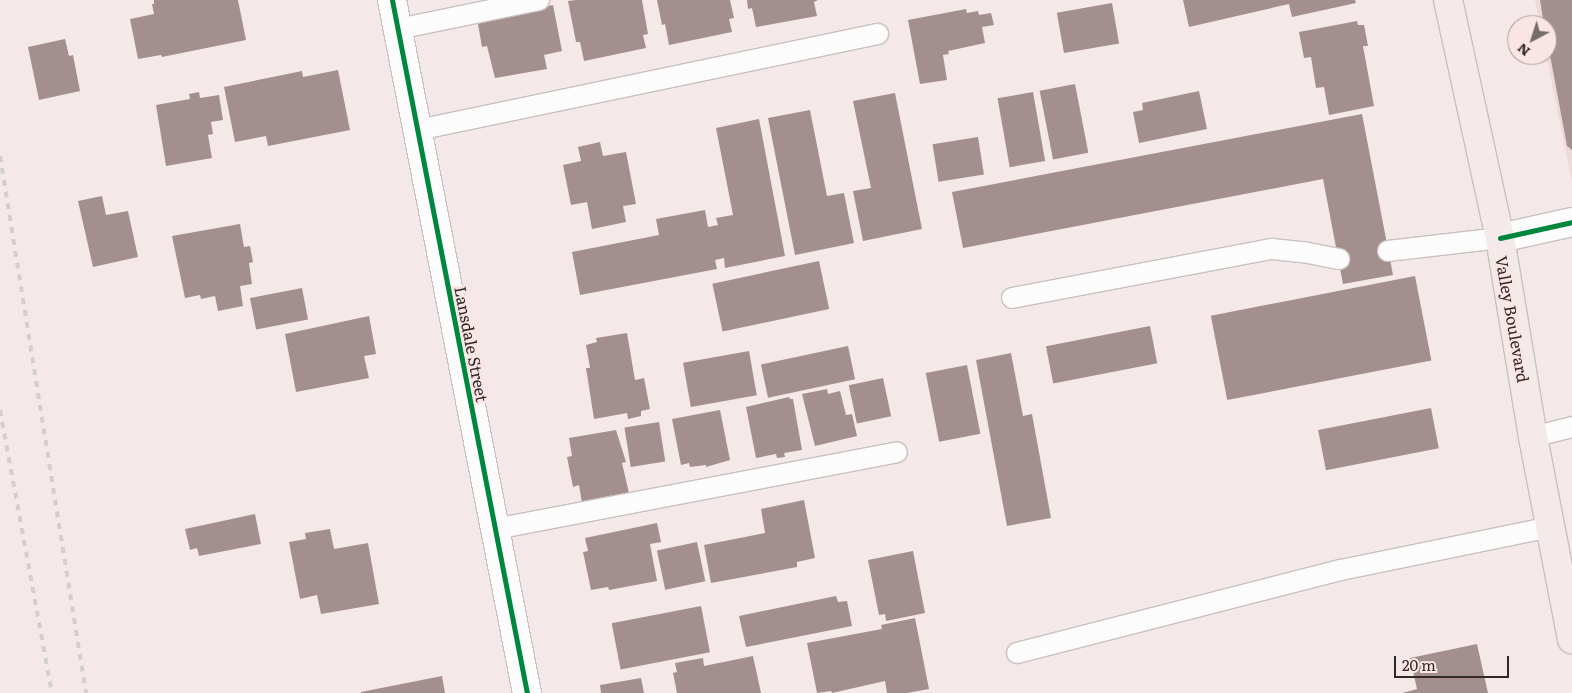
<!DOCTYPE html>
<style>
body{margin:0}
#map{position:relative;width:1572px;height:693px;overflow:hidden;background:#f4e9e8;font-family:Literata,serif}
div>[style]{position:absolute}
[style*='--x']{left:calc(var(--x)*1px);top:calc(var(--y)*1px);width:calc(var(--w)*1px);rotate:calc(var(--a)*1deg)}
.built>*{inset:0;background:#eddad8}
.building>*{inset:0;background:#a3908e;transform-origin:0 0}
.roads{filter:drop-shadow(1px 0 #c9c0bf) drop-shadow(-1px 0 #c9c0bf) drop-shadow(0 1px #c9c0bf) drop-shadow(0 -1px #c9c0bf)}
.service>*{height:20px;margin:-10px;padding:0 10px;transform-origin:10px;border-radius:10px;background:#fdfcfc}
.minor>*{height:28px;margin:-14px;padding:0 14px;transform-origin:14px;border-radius:14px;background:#fdfcfc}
.primary>*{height:28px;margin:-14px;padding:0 14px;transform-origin:14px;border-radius:14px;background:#f3eae9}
.rail>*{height:4px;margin-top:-2px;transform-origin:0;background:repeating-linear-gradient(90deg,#d2cfce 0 6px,transparent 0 12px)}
.cycleway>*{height:5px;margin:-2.5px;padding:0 2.5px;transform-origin:2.5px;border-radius:2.5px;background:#00873e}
span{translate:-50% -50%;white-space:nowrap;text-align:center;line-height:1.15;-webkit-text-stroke:5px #f9e5e3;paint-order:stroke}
.street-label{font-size:16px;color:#302928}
.north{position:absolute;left:1507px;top:15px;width:50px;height:50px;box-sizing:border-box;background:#f9e5e3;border:1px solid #a99a98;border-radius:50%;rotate:220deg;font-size:14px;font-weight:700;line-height:20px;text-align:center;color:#302928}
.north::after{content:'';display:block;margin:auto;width:18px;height:22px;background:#756c6b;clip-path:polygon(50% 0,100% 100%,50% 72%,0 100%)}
.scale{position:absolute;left:1394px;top:656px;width:115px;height:22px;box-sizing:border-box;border:2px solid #302928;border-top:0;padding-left:6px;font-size:15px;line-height:18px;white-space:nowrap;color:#302928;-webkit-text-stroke:4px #f9e5e3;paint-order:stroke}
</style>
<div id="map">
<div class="built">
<i style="clip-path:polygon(1535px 0,1572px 0,1572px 182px,1546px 55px,1547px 25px,1540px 25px)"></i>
</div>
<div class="building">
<i style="clip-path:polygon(154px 0,238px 0,246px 40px,162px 57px,161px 55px,138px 59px,130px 19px,154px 14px,152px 4px,154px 4px)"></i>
<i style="clip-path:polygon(576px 0,642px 0,648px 34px,643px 35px,646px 48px,584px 61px,580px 42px,576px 42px,568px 1px)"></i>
<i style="clip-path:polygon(657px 0,730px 0,734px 18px,729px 19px,732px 32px,669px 45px,665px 24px,662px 25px)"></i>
<i style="clip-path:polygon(747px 0,818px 0,814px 2px,817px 16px,756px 27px,752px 8px,748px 9px)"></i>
<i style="clip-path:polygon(1183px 0,1355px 0,1356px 3px,1292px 17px,1289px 4px,1189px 27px)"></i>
<i style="clip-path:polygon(1540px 0,1572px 0,1572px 150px,1567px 146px,1547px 39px,1547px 25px,1544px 25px)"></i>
<i style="left:1112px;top:3px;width:41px;height:56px;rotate:80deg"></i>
<i style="clip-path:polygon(553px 5px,562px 51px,544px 55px,547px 69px,495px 78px,487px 46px,482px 47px,478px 24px,480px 24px,479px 19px)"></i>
<i style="clip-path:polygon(966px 9px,967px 13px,978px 11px,979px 15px,991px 13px,994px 25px,982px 27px,985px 43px,948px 51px,949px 54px,943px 55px,947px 80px,920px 84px,908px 20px)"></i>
<i style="clip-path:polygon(1357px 21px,1358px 25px,1364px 25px,1368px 46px,1363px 46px,1374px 106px,1329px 115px,1324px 87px,1316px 88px,1311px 57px,1304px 58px,1299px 32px)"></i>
<i style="clip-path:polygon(65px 39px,69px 56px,73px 55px,80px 91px,39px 100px,28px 47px)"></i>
<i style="clip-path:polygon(338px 70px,350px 130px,268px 146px,266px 136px,235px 142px,224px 87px,302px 71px,303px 77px)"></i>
<i style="left:1075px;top:84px;width:70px;height:36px;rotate:79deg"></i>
<i style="clip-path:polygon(1199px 91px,1207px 129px,1139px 143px,1133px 112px,1143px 110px,1142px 103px)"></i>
<i style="clip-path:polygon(199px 92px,200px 98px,219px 95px,223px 120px,211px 122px,213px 134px,208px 135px,212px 158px,166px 166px,156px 105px,190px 99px,189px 94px)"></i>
<i style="left:1033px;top:92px;width:70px;height:36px;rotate:80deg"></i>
<i style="clip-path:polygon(895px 93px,922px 229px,863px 241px,853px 191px,871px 188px,853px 101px)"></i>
<i style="clip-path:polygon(810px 110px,827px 196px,844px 193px,854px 243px,795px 255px,768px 118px)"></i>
<i style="clip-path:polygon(1362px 114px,1393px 275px,1343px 284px,1323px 179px,963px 248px,952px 192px)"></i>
<i style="clip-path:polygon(759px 119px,785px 256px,725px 268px,724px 258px,715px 260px,717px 269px,580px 295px,572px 252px,659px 235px,656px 219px,705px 210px,708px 227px,718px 225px,716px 218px,733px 215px,716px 128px)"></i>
<i style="left:978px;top:137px;width:38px;height:46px;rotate:81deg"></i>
<i style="clip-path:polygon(600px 142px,603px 156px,626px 152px,636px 204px,623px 206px,626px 222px,592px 229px,587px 202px,571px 205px,563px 165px,581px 161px,578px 147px)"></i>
<i style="clip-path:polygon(102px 196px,106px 215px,128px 211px,138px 257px,93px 267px,78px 201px)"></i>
<i style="clip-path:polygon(240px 224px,244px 247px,250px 246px,253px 262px,249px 263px,252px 284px,240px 286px,243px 306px,218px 311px,215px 296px,201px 299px,200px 295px,185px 298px,172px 236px)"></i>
<i style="left:819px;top:261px;width:49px;height:109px;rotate:78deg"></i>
<i style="left:1415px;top:276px;width:86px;height:208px;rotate:79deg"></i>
<i style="left:302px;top:288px;width:32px;height:53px;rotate:79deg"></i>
<i style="clip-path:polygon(369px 316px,376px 354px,364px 356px,369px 378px,296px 392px,285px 334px)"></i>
<i style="left:1150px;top:326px;width:38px;height:106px;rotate:79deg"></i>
<i style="clip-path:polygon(627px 333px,635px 380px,644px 378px,650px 409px,641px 411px,641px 416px,628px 419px,627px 413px,594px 419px,586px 368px,590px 368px,586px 345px,597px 342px,596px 338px)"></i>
<i style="left:848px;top:346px;width:34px;height:89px;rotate:78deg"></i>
<i style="left:749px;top:351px;width:45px;height:67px;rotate:80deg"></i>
<i style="clip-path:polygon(1011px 353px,1023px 416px,1032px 414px,1051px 518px,1007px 526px,976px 360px)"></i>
<i style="left:967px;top:365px;width:70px;height:42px;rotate:79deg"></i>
<i style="left:883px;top:378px;width:39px;height:35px;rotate:78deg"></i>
<i style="clip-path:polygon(827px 389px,828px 394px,840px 391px,846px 415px,852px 414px,857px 436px,815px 446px,802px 394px)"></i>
<i style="clip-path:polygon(789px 397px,790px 399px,793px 399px,802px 450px,784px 453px,785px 457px,777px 458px,776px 454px,756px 458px,746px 407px)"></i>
<i style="left:1431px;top:408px;width:41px;height:115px;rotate:79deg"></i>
<i style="clip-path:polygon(720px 410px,730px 460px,706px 467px,706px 465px,690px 467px,689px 463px,681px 465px,672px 419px)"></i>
<i style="left:659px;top:422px;width:40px;height:35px;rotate:81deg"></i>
<i style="clip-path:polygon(616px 430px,626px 462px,622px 463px,629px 493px,582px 503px,579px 485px,573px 487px,567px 457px,572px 456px,569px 438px)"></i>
<i style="clip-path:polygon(804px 500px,815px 558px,797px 562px,797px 567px,711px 583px,704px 545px,765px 533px,761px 509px)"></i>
<i style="clip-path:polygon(255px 514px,261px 544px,199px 556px,197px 548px,190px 550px,185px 529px)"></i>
<i style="clip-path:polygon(657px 523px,661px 542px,650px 544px,657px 581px,609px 590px,608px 587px,591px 590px,583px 552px,588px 551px,585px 538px)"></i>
<i style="clip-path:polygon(330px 529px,334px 549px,368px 543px,379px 604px,321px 614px,317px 595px,300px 599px,289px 542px,306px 539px,305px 533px)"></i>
<i style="left:697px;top:542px;width:40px;height:41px;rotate:78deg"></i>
<i style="clip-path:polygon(913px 551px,925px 613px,886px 621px,885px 614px,879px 615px,868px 560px)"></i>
<i style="clip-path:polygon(836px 596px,838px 602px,847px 601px,852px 626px,746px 647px,739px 616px)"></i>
<i style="left:701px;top:606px;width:47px;height:91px;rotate:79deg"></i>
<i style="clip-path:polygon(915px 618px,929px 689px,907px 693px,887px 693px,885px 681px,832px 693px,831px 691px,817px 693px,807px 643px,882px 629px,881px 625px)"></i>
<i style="clip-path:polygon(1477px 644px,1488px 693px,1402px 693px,1417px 689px,1410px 658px)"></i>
<i style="clip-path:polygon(753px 656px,761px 693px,677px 693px,673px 673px,677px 672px,675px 663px,703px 658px,704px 666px)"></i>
<i style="clip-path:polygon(442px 676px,445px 693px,361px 693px,361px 692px)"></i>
<i style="clip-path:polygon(641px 678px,644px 693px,601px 693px,600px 685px)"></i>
</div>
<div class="roads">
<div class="service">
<i style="--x:398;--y:29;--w:144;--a:-11.6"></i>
<i style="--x:418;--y:130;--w:470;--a:-11.8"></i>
<i style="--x:1388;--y:251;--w:113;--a:-6.6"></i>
<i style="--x:1012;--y:298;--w:265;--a:-10.7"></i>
<i style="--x:1272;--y:249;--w:31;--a:6"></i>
<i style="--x:1303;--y:252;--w:37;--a:11"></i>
<i style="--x:1533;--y:437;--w:40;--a:-14.4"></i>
<i style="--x:495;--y:529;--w:409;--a:-10.8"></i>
<i style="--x:1017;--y:653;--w:334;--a:-14.4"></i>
<i style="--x:1341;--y:570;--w:214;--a:-11.6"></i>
</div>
<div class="minor">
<i style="--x:392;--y:0;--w:706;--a:78.98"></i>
<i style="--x:1500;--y:238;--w:74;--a:-12.5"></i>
</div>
<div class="primary">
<i style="--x:1448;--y:0;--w:244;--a:77.7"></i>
<i style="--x:1500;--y:238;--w:202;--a:80.6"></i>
<i style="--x:1533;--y:437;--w:206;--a:79.1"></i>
</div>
</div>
<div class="rail">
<i style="--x:0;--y:156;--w:544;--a:80.9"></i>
<i style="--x:0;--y:410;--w:288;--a:79.6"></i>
</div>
<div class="cycleway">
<i style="--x:392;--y:0;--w:706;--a:78.98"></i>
<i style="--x:1500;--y:238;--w:74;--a:-12.5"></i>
</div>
<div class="street-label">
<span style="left:1513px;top:319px;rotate:80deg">Valley Boulevard</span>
<span style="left:472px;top:344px;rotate:79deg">Lansdale Street</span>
</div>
<div class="north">N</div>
<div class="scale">20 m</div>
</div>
